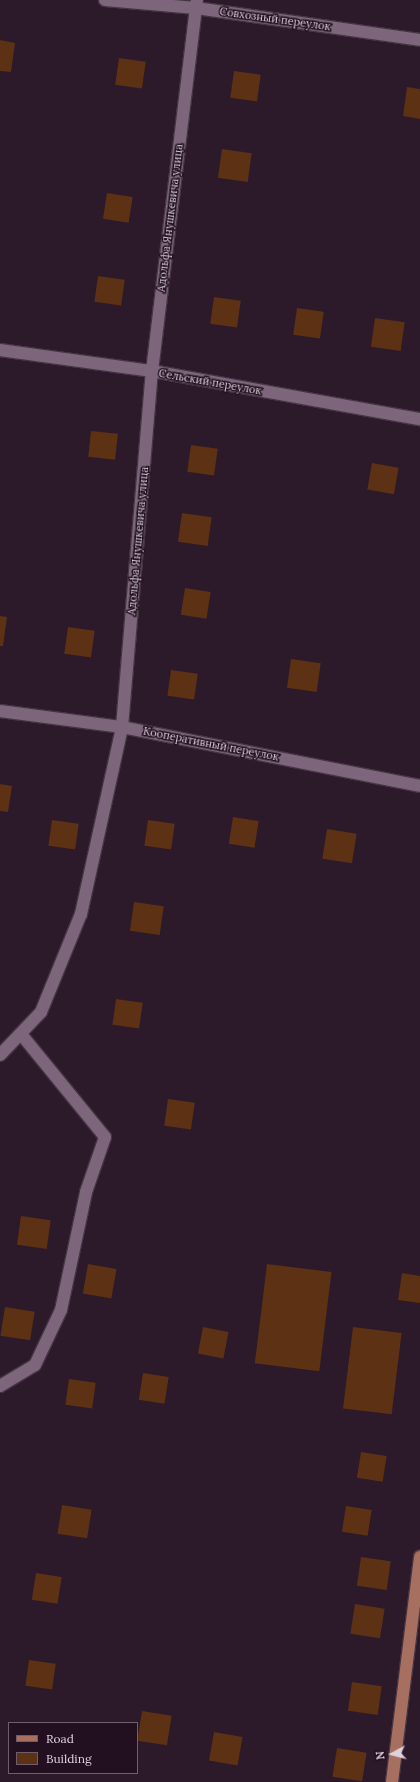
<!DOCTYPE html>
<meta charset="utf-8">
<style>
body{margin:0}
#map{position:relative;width:420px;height:1782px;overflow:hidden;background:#2c192a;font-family:Lora,serif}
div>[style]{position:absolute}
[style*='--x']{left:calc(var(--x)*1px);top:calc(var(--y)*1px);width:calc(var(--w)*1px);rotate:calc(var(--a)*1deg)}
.building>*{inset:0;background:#5d3113;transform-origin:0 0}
.roads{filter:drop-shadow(1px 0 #453543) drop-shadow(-1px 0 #453543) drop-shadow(0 1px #453543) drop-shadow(0 -1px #453543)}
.minor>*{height:12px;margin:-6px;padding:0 6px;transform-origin:6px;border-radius:6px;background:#7d667b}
.major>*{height:12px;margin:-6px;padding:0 6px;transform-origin:6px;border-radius:6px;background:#a76f60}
span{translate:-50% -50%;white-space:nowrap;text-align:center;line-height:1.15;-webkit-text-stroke:3px #221021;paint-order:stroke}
.street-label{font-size:11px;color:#dfd2dd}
.legend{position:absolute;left:8px;top:1722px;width:130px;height:52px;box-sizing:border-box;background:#221021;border:1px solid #6e5e6c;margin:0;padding:5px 7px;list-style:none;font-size:12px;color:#dfd2dd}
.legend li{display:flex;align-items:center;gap:8px;height:20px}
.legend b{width:20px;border:1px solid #6e5e6c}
.north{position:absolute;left:372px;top:1734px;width:40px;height:40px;-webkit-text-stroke:3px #221021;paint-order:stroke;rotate:263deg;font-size:11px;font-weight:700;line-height:16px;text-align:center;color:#dfd2dd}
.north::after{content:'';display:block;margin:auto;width:14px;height:18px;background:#dfd2dd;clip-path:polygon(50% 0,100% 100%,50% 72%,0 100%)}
</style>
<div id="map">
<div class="building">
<i style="clip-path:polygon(0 40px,15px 43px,11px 72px,0 71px)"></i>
<i style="left:119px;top:58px;width:27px;height:27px;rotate:8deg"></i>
<i style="left:234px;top:71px;width:27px;height:27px;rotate:8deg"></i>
<i style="clip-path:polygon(407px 87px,420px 89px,420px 119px,403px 116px)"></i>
<i style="left:222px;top:149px;width:30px;height:29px;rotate:8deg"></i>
<i style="left:107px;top:193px;width:26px;height:26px;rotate:9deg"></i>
<i style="left:98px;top:276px;width:27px;height:26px;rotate:8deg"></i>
<i style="left:214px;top:297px;width:27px;height:27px;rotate:8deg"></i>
<i style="left:297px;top:308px;width:27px;height:27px;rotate:8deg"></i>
<i style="left:375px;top:318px;width:30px;height:29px;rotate:8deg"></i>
<i style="left:91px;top:431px;width:27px;height:26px;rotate:6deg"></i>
<i style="left:191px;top:445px;width:27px;height:27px;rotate:8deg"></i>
<i style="left:372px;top:463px;width:27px;height:27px;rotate:10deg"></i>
<i style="left:182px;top:513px;width:30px;height:29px;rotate:8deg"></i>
<i style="left:185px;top:588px;width:26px;height:27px;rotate:9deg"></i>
<i style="clip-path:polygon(0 616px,7px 617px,3px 646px,0 646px)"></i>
<i style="left:68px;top:627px;width:27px;height:27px;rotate:8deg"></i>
<i style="left:291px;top:659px;width:30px;height:29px;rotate:8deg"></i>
<i style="left:171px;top:670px;width:27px;height:26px;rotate:8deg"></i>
<i style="clip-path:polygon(0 784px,12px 786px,8px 812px,0 811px)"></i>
<i style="left:233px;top:817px;width:26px;height:27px;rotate:9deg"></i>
<i style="left:52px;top:820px;width:27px;height:26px;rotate:8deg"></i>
<i style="left:148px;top:820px;width:27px;height:26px;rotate:8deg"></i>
<i style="left:327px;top:829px;width:30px;height:30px;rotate:9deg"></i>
<i style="left:134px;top:902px;width:30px;height:29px;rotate:8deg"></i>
<i style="left:116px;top:999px;width:27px;height:26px;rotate:8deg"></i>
<i style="left:168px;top:1099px;width:27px;height:27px;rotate:8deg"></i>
<i style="left:21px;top:1216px;width:30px;height:29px;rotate:8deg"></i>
<i style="left:88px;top:1264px;width:29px;height:30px;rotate:10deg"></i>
<i style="left:267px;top:1264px;width:65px;height:100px;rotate:7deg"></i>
<i style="clip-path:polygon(402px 1273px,420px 1276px,420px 1303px,398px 1300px)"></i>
<i style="left:5px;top:1307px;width:30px;height:29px;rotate:9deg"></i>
<i style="left:203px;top:1327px;width:26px;height:27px;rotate:11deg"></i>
<i style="left:353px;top:1327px;width:49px;height:82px;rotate:7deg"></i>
<i style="left:143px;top:1373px;width:26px;height:27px;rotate:9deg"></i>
<i style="left:69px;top:1379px;width:27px;height:26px;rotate:8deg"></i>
<i style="left:361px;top:1452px;width:26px;height:26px;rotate:9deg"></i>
<i style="left:62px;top:1505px;width:30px;height:29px;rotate:9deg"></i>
<i style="left:346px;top:1506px;width:26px;height:26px;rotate:9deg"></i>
<i style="left:361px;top:1557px;width:30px;height:29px;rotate:8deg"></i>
<i style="left:36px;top:1573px;width:26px;height:27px;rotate:9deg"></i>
<i style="left:355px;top:1604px;width:30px;height:30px;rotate:9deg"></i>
<i style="left:29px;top:1660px;width:27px;height:26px;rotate:8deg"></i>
<i style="left:352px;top:1682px;width:30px;height:29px;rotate:8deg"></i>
<i style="left:142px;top:1711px;width:30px;height:30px;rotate:9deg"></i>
<i style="left:214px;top:1732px;width:29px;height:29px;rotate:10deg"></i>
<i style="left:337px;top:1748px;width:30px;height:29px;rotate:9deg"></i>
</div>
<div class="roads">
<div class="minor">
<i style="--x:105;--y:0;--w:91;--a:5"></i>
<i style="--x:196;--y:8;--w:226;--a:8.1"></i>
<i style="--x:0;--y:350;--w:153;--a:7.9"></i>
<i style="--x:152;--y:371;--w:272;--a:10.2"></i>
<i style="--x:0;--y:711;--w:123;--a:7.5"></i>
<i style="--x:122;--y:727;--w:304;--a:11.2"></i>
<i style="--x:0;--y:1055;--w:59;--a:-46.4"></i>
<i style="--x:41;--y:1012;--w:106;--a:-67.8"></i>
<i style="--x:81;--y:914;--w:191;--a:-77.6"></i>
<i style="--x:122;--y:727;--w:357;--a:-85.2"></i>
<i style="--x:152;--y:371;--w:374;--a:-83.1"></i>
<i style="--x:0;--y:1386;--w:41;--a:-31"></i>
<i style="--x:35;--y:1365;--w:61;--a:-64.7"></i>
<i style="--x:61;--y:1310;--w:121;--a:-78"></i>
<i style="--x:86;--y:1192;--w:58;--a:-70.9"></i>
<i style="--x:105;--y:1137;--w:133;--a:-129.2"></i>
</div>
<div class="major">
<i style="--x:392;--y:1782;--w:227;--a:-82.9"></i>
</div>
</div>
<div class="street-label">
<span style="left:275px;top:19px;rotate:8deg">Совхозный переулок</span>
<span style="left:170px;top:218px;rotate:-83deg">Адольфа Янушкевича улица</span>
<span style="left:210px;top:382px;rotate:10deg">Сельский переулок</span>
<span style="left:138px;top:541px;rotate:-85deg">Адольфа Янушкевича улица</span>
<span style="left:211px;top:744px;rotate:11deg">Кооперативный переулок</span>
</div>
<ul class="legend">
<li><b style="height:5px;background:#a76f60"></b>Road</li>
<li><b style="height:11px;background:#5d3113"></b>Building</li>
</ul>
<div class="north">N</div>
</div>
